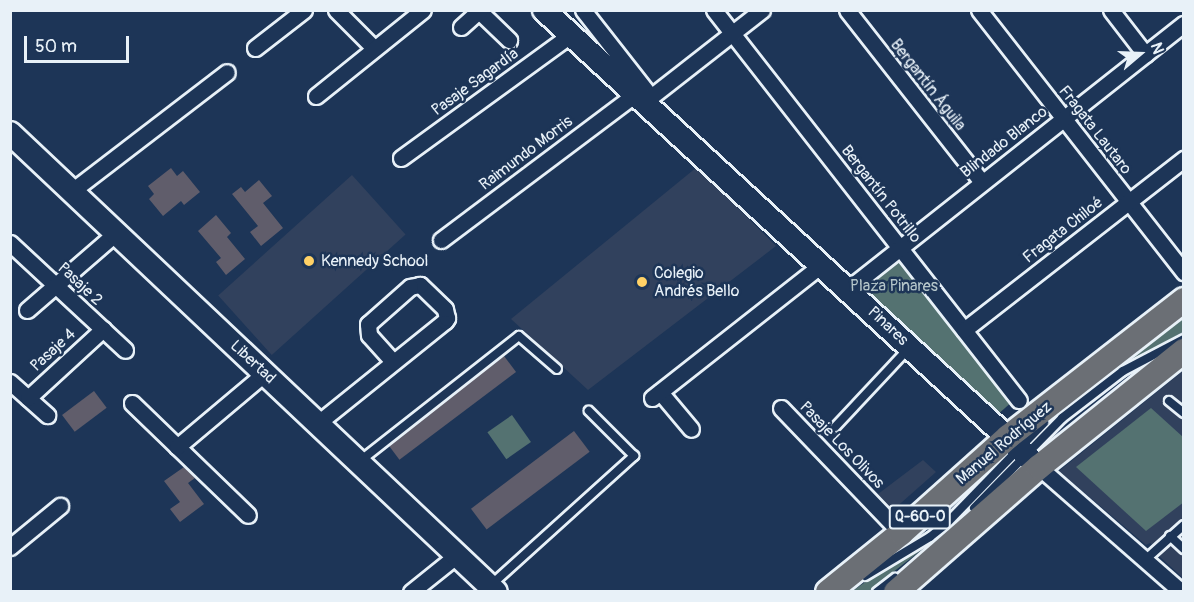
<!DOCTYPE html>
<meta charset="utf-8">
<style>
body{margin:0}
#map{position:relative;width:1194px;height:602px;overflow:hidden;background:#1d3557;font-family:Pangolin,sans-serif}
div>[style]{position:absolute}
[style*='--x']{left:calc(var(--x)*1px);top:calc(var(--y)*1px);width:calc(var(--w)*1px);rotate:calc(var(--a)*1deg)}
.built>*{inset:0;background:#31415d;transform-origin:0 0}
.green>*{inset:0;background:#547271;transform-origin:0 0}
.building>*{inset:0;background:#605d6b;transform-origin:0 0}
.roads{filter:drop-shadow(2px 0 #e8f1f8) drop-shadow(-2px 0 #e8f1f8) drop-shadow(0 2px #e8f1f8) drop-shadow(0 -2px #e8f1f8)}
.lane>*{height:8px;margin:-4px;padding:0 4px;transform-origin:4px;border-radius:4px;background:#1d3557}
.street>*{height:15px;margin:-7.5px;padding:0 7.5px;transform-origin:7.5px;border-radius:7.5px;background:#1d3557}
.secondary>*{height:22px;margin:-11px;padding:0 11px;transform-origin:11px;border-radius:11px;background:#1d3557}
.primary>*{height:24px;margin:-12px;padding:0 12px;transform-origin:12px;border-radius:12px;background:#6b6f75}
.dots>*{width:16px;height:16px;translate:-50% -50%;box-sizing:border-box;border:3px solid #1d3557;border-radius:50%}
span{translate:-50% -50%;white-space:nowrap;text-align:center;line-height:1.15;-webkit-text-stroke:5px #1d3557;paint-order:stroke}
.shield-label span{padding:2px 4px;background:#1d3557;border:2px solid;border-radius:4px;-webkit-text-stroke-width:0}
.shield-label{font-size:15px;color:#e8f1f8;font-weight:700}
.street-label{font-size:16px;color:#e8f1f8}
.poi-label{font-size:16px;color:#e8f1f8}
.left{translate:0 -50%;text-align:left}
.park-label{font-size:16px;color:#b4c5c9}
.frame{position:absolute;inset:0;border:12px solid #e8f1f8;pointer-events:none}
.north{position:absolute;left:1110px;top:24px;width:60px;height:60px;-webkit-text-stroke:4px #1d3557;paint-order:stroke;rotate:71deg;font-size:16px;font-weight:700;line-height:24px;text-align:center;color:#e8f1f8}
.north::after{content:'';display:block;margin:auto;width:21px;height:27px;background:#e8f1f8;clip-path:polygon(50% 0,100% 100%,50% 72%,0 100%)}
.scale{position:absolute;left:24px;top:36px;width:105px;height:27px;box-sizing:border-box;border:3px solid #e8f1f8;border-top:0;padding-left:8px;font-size:18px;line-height:21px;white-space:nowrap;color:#e8f1f8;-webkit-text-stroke:4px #1d3557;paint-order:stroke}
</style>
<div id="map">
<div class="built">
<i style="clip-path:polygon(697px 167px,776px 246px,588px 390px,511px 319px)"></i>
<i style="left:352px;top:175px;width:80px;height:180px;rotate:48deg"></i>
<i style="clip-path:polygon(1183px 371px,1183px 578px,1159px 556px,1161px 553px,1156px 548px,1150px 543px,1146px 545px,1059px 471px)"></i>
<i style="clip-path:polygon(923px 460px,936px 472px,893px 510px,878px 494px)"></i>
</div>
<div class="green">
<i style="clip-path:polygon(900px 257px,1013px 401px,997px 415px,858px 284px)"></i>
<i style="clip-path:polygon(1183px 317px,1183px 332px,1123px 365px)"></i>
<i style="clip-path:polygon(1151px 408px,1183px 437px,1184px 502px,1146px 531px,1076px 467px)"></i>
<i style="left:512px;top:415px;width:33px;height:30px;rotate:55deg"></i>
<i style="clip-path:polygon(929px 544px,869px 591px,851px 592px,891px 564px)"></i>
</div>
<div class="building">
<i style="clip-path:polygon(171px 168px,177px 176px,183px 171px,200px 192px,184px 205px,181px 201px,163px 216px,149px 199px,154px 194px,148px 186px)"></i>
<i style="clip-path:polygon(259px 180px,272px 196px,263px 203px,283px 228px,261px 246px,250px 232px,258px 226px,232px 194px,241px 187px,245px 192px)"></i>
<i style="clip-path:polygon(216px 215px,231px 233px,227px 237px,245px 259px,226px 275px,216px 262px,221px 258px,198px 231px)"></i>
<i style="left:504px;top:356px;width:20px;height:146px;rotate:53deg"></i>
<i style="left:94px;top:391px;width:21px;height:40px;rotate:53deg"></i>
<i style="left:574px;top:431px;width:26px;height:129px;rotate:53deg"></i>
<i style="clip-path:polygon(184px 467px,195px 478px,188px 483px,204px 504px,180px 522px,170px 509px,180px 502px,164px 481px)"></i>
</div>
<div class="roads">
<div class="lane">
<i style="--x:1169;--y:401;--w:19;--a:39"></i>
<i style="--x:835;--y:427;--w:105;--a:-46.9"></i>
<i style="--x:360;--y:461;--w:202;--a:-38.2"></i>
<i style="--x:519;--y:336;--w:50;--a:41"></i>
<i style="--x:974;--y:508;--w:126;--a:-45.6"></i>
<i style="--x:1062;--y:418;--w:77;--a:-37.6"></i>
<i style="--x:1123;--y:371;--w:69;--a:-27.7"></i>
<i style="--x:1170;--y:536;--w:19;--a:43"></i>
<i style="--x:1145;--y:560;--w:52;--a:-41.9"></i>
<i style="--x:865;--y:576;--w:76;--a:-31"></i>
<i style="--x:930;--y:537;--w:21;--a:-39"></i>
<i style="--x:946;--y:524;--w:141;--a:-45.9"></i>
<i style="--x:491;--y:585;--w:193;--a:-42.1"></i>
<i style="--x:634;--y:456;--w:64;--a:-135"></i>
<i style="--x:877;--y:592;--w:23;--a:-38"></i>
</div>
<div class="street">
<i style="--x:336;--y:10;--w:54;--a:45"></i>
<i style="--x:583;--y:10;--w:110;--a:52"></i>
<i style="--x:714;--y:10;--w:495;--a:52"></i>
<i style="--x:847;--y:10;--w:219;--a:51.9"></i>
<i style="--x:979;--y:10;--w:333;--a:52"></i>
<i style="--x:1111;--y:10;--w:56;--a:52.3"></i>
<i style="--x:479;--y:11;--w:42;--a:44"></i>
<i style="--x:461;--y:27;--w:25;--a:-42"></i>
<i style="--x:255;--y:48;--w:62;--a:-37.8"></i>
<i style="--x:316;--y:96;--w:137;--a:-38.8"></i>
<i style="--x:643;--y:103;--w:151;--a:-38"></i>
<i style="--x:401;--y:158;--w:209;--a:-36"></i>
<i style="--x:72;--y:191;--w:195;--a:-37.5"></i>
<i style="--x:441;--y:240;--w:241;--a:-36.9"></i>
<i style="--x:10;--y:243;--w:157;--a:42.9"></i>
<i style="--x:848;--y:289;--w:428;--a:-38.3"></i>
<i style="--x:27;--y:310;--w:118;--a:-40.9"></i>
<i style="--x:964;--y:330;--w:279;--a:-37.9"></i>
<i style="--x:10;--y:382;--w:50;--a:41.7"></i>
<i style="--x:660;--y:392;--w:48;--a:50"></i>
<i style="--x:28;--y:398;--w:102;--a:-42.6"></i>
<i style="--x:652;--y:398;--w:215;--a:-38.2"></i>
<i style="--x:132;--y:403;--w:161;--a:44"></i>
<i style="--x:781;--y:408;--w:173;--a:46.2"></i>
<i style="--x:318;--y:423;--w:163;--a:-38.8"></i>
<i style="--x:445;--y:321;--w:4;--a:-56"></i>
<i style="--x:447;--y:318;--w:9;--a:-103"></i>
<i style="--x:445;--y:309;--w:35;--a:-136"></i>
<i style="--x:420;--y:285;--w:10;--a:169"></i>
<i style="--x:410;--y:287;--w:56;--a:138.6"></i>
<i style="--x:368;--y:324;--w:11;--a:85"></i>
<i style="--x:369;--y:335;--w:36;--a:48"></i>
<i style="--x:177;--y:447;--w:115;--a:-40.1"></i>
<i style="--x:1039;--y:467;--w:190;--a:41.2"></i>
<i style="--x:10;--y:547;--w:65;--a:-39.4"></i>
<i style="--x:411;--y:592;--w:59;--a:-38.8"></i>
</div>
<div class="secondary">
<i style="--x:544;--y:10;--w:674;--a:42.71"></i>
<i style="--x:10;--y:133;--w:668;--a:43.36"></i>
</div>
<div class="primary">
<i style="--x:828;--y:592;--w:94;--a:-38.9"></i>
<i style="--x:901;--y:533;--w:144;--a:-41.9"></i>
<i style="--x:1008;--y:437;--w:223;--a:-37.9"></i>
<i style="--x:896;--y:592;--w:190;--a:-41.2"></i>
<i style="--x:1039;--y:467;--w:186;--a:-38.7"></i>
</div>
</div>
<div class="dots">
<i style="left:309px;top:261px;background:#ffd166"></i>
<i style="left:642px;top:282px;background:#ffd166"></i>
</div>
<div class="shield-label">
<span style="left:920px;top:517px">Q-60-O</span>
</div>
<div class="street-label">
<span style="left:475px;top:82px;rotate:-36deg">Pasaje Sagardía</span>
<span style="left:928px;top:85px;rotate:52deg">Bergantín Águila</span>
<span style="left:1095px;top:130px;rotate:52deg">Fragata Lautaro</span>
<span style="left:1004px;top:142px;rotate:-38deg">Blindado Blanco</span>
<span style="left:526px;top:153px;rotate:-37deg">Raimundo Morris</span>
<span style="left:881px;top:194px;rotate:52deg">Bergantín Potrillo</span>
<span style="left:1063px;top:230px;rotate:-38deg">Fragata Chiloé</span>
<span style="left:80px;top:284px;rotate:43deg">Pasaje 2</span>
<span style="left:888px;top:326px;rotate:43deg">Pinares</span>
<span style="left:53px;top:350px;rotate:-43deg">Pasaje 4</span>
<span style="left:253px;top:362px;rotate:43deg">Libertad</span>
<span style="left:1004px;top:443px;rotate:-40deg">Manuel Rodríguez</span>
<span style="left:842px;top:445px;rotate:46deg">Pasaje Los Olivos</span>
</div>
<div class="poi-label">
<span class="left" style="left:321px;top:261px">Kennedy School</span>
<span class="left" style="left:654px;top:282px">Colegio<br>Andrés Bello</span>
</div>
<div class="park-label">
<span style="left:894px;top:286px">Plaza Pinares</span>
</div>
<div class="frame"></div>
<div class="north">N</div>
<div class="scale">50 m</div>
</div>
